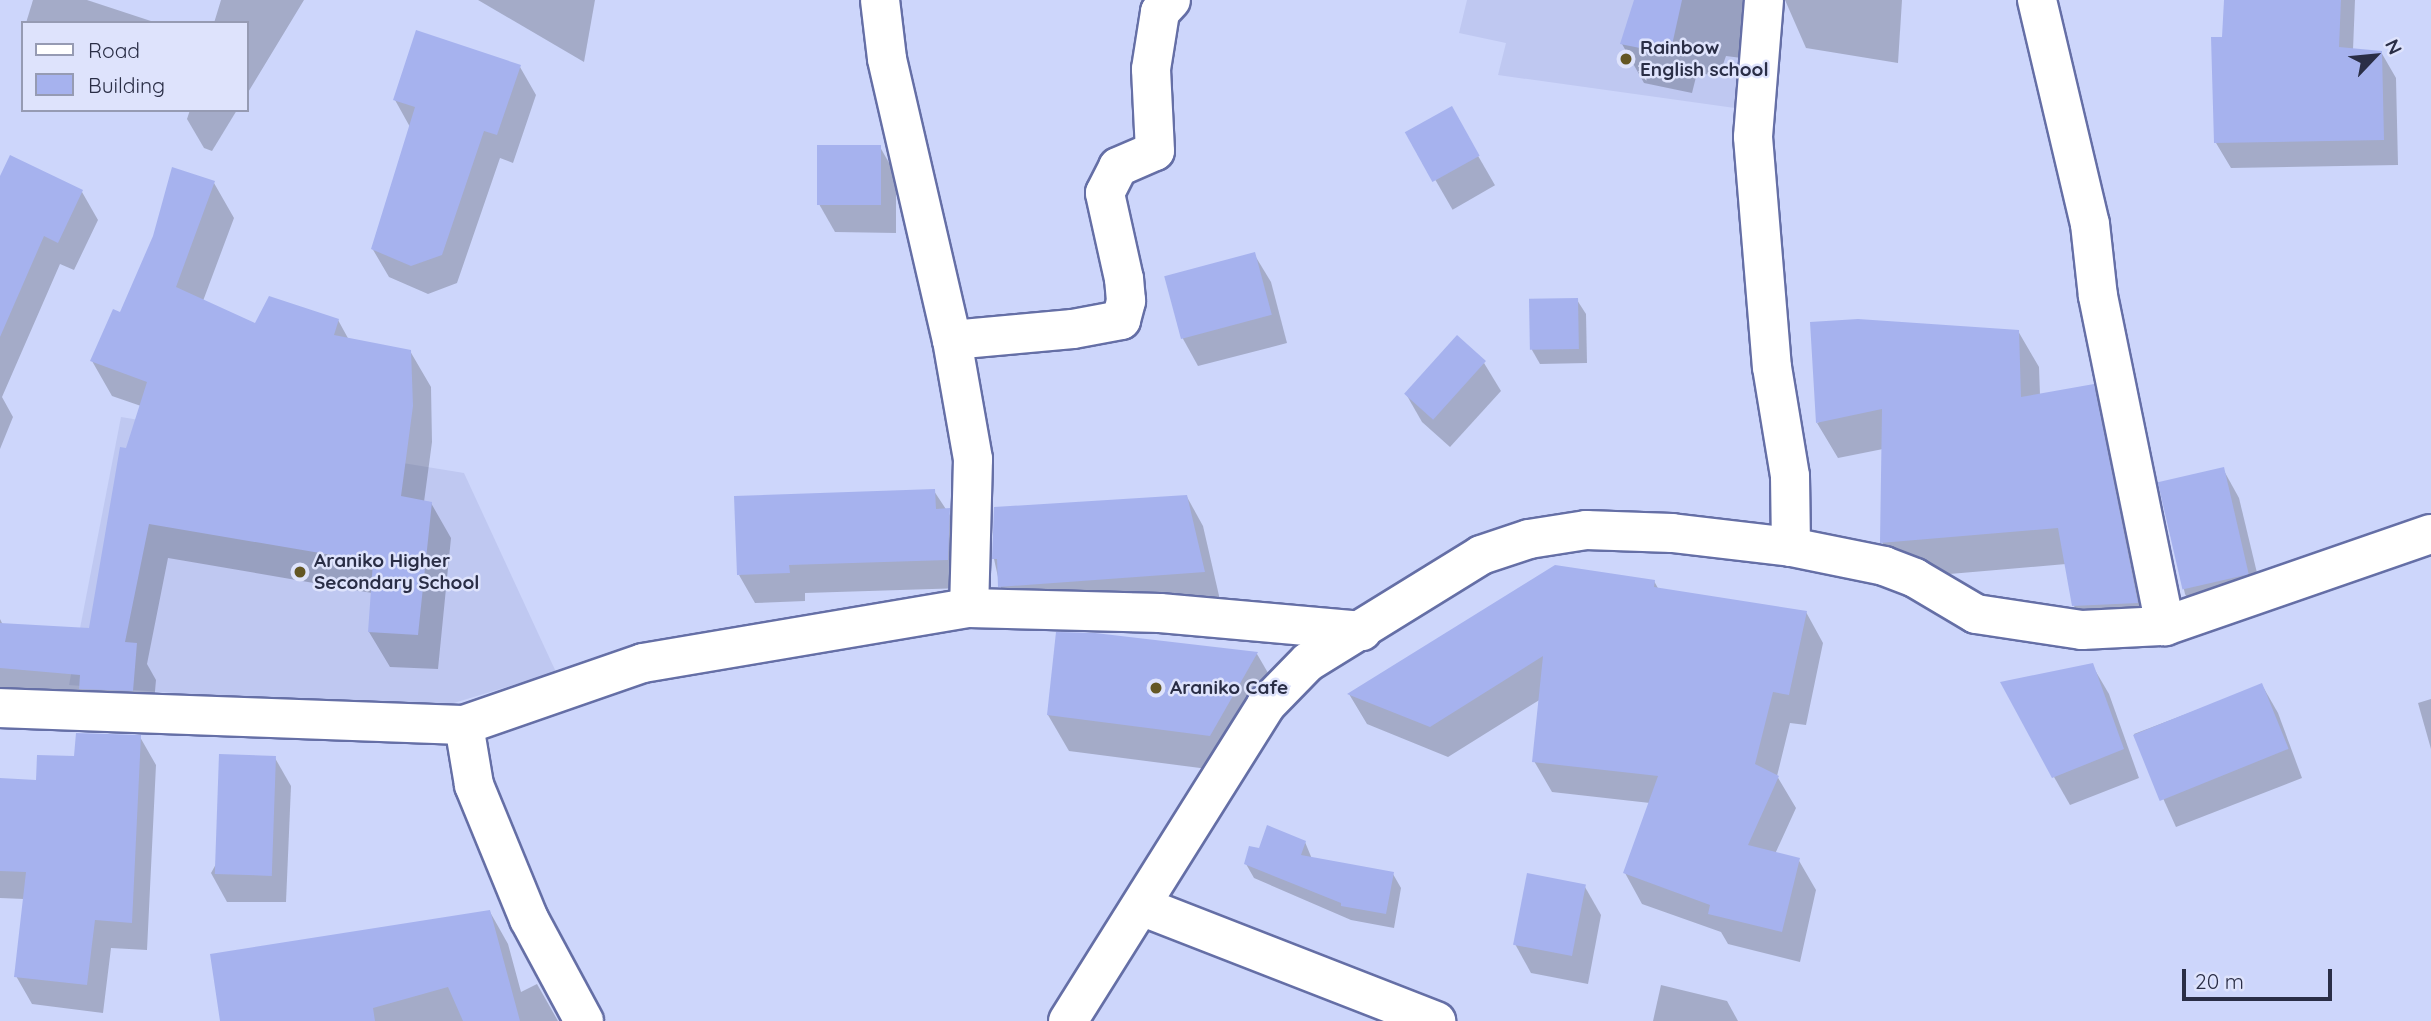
<!DOCTYPE html>
<style>
body{margin:0}
#map{position:relative;width:2431px;height:1021px;overflow:hidden;background:#cdd6fb;font-family:Quicksand,sans-serif}
div>[style]{position:absolute}
[style*='--x']{left:calc(var(--x)*1px);top:calc(var(--y)*1px);width:calc(var(--w)*1px);rotate:calc(var(--a)*1deg)}
.built>*{inset:0;background:#bfc8f1}
.shadow>*{inset:0;background:#0003;transform-origin:0 0}
.building>*{inset:0;background:#a6b2ee;transform-origin:0 0}
.roads{filter:drop-shadow(2px 0 #656fa6) drop-shadow(-2px 0 #656fa6) drop-shadow(0 2px #656fa6) drop-shadow(0 -2px #656fa6)}
.minor>*{height:38px;margin:-19px;padding:0 19px;transform-origin:19px;border-radius:19px;background:#fff}
.dots>*{width:19px;height:19px;translate:-50% -50%;box-sizing:border-box;border:4px solid #dee3fc;border-radius:50%}
span{translate:-50% -50%;white-space:nowrap;text-align:center;line-height:1.15;-webkit-text-stroke:5px #dee3fc;paint-order:stroke}
.poi-label{font-size:19px;color:#2a2e46;font-weight:700}
.left{translate:0 -50%;text-align:left}
.legend{position:absolute;left:21px;top:21px;width:228px;height:91px;box-sizing:border-box;background:#dee3fc;border:2px solid #969bb3;margin:0;padding:9px 12px;list-style:none;font-size:21px;color:#2a2e46}
.legend li{display:flex;align-items:center;gap:14px;height:35px}
.legend b{width:35px;border:2px solid #969bb3}
.north{position:absolute;left:2340px;top:21px;width:70px;height:70px;-webkit-text-stroke:5px #dee3fc;paint-order:stroke;rotate:64deg;font-size:19px;font-weight:700;line-height:28px;text-align:center;color:#2a2e46}
.north::after{content:'';display:block;margin:auto;width:24px;height:32px;background:#2a2e46;clip-path:polygon(50% 0,100% 100%,50% 72%,0 100%)}
.scale{position:absolute;left:2182px;top:969px;width:150px;height:32px;box-sizing:border-box;border:4px solid #2a2e46;border-top:0;padding-left:9px;font-size:21px;line-height:24px;white-space:nowrap;color:#2a2e46;-webkit-text-stroke:5px #dee3fc;paint-order:stroke}
</style>
<div id="map">
<div class="built">
<i style="clip-path:polygon(1467px 0,1757px 0,1742px 109px,1498px 75px,1506px 43px,1459px 33px)"></i>
<i style="clip-path:polygon(121px 417px,464px 473px,556px 672px,424px 712px,69px 685px)"></i>
</div>
<div class="shadow">
<i style="clip-path:polygon(33px 0,87px 0,157px 23px,26px 23px)"></i>
<i style="clip-path:polygon(221px 0,304px 0,247px 94px,247px 23px,214px 23px)"></i>
<i style="clip-path:polygon(478px 0,595px 0,584px 62px)"></i>
<i style="clip-path:polygon(1635px 0,1764px 0,1757px 60px,1726px 56px,1719px 76px,1697px 73px,1692px 93px,1644px 83px,1622px 44px)"></i>
<i style="clip-path:polygon(1785px 0,1902px 0,1898px 63px,1806px 48px)"></i>
<i style="clip-path:polygon(2226px 0,2355px 0,2353px 50px,2381px 52px,2396px 78px,2398px 165px,2231px 168px,2216px 143px)"></i>
<i style="clip-path:polygon(520px 67px,536px 95px,513px 163px,500px 158px,457px 283px,428px 294px,389px 277px,372px 248px,410px 127px,395px 100px)"></i>
<i style="left:1451px;top:109px;width:88px;height:49px;rotate:60deg"></i>
<i style="clip-path:polygon(190px 110px,237px 110px,212px 151px,204px 148px,187px 119px)"></i>
<i style="clip-path:polygon(880px 147px,896px 175px,896px 233px,835px 232px,819px 204px)"></i>
<i style="clip-path:polygon(0 182px,82px 192px,98px 220px,74px 270px,60px 264px,2px 397px,13px 417px,0 449px)"></i>
<i style="clip-path:polygon(214px 183px,234px 218px,203px 301px,256px 325px,338px 320px,349px 340px,410px 351px,431px 387px,432px 442px,424px 502px,431px 503px,451px 538px,438px 669px,390px 667px,369px 632px,372px 593px,168px 558px,147px 664px,156px 680px,152px 725px,0 701px,0 619px,3px 625px,91px 630px,127px 450px,141px 406px,112px 396px,92px 361px)"></i>
<i style="clip-path:polygon(1254px 254px,1271px 282px,1287px 343px,1198px 366px,1182px 337px)"></i>
<i style="clip-path:polygon(1577px 300px,1586px 314px,1587px 363px,1540px 364px,1532px 350px,1531px 301px)"></i>
<i style="clip-path:polygon(2018px 331px,2039px 367px,2040px 395px,2093px 386px,2113px 422px,2157px 639px,2094px 642px,2074px 606px,2066px 564px,1903px 578px,1882px 542px,1883px 449px,1838px 458px,1817px 423px)"></i>
<i style="clip-path:polygon(1484px 363px,1501px 391px,1450px 447px,1422px 422px,1406px 394px)"></i>
<i style="clip-path:polygon(2223px 469px,2239px 498px,2264px 602px,2201px 622px,2185px 594px,2160px 484px)"></i>
<i style="clip-path:polygon(934px 491px,965px 538px,964px 588px,805px 593px,805px 601px,755px 603px,739px 575px)"></i>
<i style="clip-path:polygon(1187px 497px,1203px 526px,1220px 600px,1016px 615px,1000px 586px,994px 559px)"></i>
<i style="clip-path:polygon(1654px 581px,1659px 590px,1806px 612px,1823px 643px,1806px 725px,1790px 723px,1777px 776px,1796px 808px,1775px 854px,1798px 859px,1816px 890px,1800px 962px,1728px 944px,1721px 932px,1642px 904px,1625px 873px,1650px 803px,1552px 792px,1534px 761px,1541px 699px,1448px 757px,1367px 724px,1349px 694px)"></i>
<i style="clip-path:polygon(1058px 634px,1257px 654px,1278px 690px,1231px 772px,1069px 751px,1048px 715px)"></i>
<i style="clip-path:polygon(2092px 665px,2109px 694px,2139px 778px,2070px 805px,2054px 777px)"></i>
<i style="clip-path:polygon(2262px 685px,2278px 713px,2302px 778px,2176px 827px,2134px 734px)"></i>
<i style="clip-path:polygon(2431px 699px,2431px 749px,2418px 703px)"></i>
<i style="clip-path:polygon(140px 737px,156px 765px,147px 950px,111px 948px,103px 1013px,32px 1004px,16px 976px,24px 899px,0 898px,0 780px,38px 781px,76px 758px)"></i>
<i style="clip-path:polygon(275px 758px,291px 786px,286px 902px,227px 902px,211px 873px)"></i>
<i style="clip-path:polygon(1305px 842px,1312px 859px,1393px 874px,1401px 888px,1394px 928px,1351px 920px,1254px 878px,1246px 864px,1260px 850px)"></i>
<i style="clip-path:polygon(1585px 887px,1601px 915px,1588px 984px,1531px 973px,1515px 944px)"></i>
<i style="clip-path:polygon(490px 912px,508px 944px,521px 992px,537px 984px,558px 1021px,222px 1021px)"></i>
<i style="clip-path:polygon(1661px 985px,1727px 1001px,1738px 1021px,1653px 1021px)"></i>
</div>
<div class="building">
<i style="clip-path:polygon(1634px 0,1682px 0,1670px 54px,1620px 44px)"></i>
<i style="clip-path:polygon(2224px 0,2341px 0,2339px 47px,2382px 51px,2384px 140px,2214px 143px,2211px 37px,2222px 37px)"></i>
<i style="clip-path:polygon(416px 30px,521px 65px,497px 135px,484px 131px,442px 255px,411px 266px,371px 249px,415px 107px,393px 100px)"></i>
<i style="left:1452px;top:106px;width:57px;height:54px;rotate:61deg"></i>
<i style="left:817px;top:145px;width:64px;height:60px"></i>
<i style="clip-path:polygon(10px 155px,83px 190px,58px 243px,44px 236px,0 337px,0 176px)"></i>
<i style="clip-path:polygon(172px 167px,215px 181px,176px 287px,255px 323px,269px 296px,339px 319px,334px 335px,411px 350px,413px 406px,401px 496px,432px 502px,418px 635px,368px 632px,373px 562px,149px 524px,125px 642px,137px 643px,133px 691px,79px 689px,80px 675px,0 668px,0 623px,89px 628px,120px 447px,126px 448px,147px 382px,90px 361px,113px 309px,120px 312px,153px 236px)"></i>
<i style="left:1255px;top:252px;width:65px;height:94px;rotate:75deg"></i>
<i style="left:1578px;top:298px;width:51px;height:49px;rotate:89deg"></i>
<i style="clip-path:polygon(1858px 319px,2019px 330px,2021px 397px,2094px 384px,2138px 603px,2072px 606px,2058px 528px,1880px 543px,1882px 409px,1816px 423px,1810px 322px)"></i>
<i style="left:1457px;top:335px;width:39px;height:79px;rotate:42deg"></i>
<i style="left:2224px;top:467px;width:110px;height:68px;rotate:77deg"></i>
<i style="clip-path:polygon(935px 489px,936px 509px,950px 508px,948px 560px,789px 565px,790px 573px,737px 575px,734px 496px)"></i>
<i style="clip-path:polygon(1187px 495px,1205px 572px,998px 587px,997px 559px,992px 559px,994px 507px)"></i>
<i style="clip-path:polygon(1555px 565px,1655px 580px,1654px 587px,1807px 611px,1789px 695px,1773px 692px,1755px 764px,1779px 776px,1748px 845px,1800px 858px,1782px 932px,1708px 914px,1710px 905px,1623px 873px,1658px 776px,1532px 762px,1543px 656px,1430px 727px,1347px 694px)"></i>
<i style="clip-path:polygon(1056px 632px,1095px 633px,1258px 652px,1210px 736px,1047px 715px)"></i>
<i style="clip-path:polygon(2093px 663px,2124px 749px,2052px 778px,2000px 682px)"></i>
<i style="left:2262px;top:683px;width:71px;height:139px;rotate:68deg"></i>
<i style="clip-path:polygon(76px 733px,141px 735px,132px 923px,95px 920px,87px 985px,14px 977px,26px 872px,0 871px,0 778px,36px 780px,37px 755px,74px 756px)"></i>
<i style="left:219px;top:754px;width:57px;height:120px;rotate:2deg"></i>
<i style="clip-path:polygon(1267px 825px,1306px 841px,1301px 855px,1394px 872px,1386px 914px,1341px 906px,1341px 903px,1244px 864px,1249px 846px,1259px 848px)"></i>
<i style="left:1527px;top:873px;width:60px;height:73px;rotate:11deg"></i>
<i style="clip-path:polygon(490px 910px,520px 1021px,463px 1021px,448px 987px,373px 1008px,375px 1021px,220px 1021px,210px 954px)"></i>
</div>
<div class="roads">
<div class="minor">
<i style="--x:880;--y:0;--w:59;--a:83.2"></i>
<i style="--x:887;--y:59;--w:288;--a:77"></i>
<i style="--x:952;--y:340;--w:121;--a:80"></i>
<i style="--x:973;--y:459;--w:149;--a:91.5"></i>
<i style="--x:1764;--y:0;--w:137;--a:94.6"></i>
<i style="--x:1753;--y:137;--w:231;--a:85.3"></i>
<i style="--x:1772;--y:367;--w:110;--a:80.6"></i>
<i style="--x:1790;--y:476;--w:71;--a:89.2"></i>
<i style="--x:2037;--y:0;--w:230;--a:76.7"></i>
<i style="--x:2090;--y:224;--w:72;--a:83.7"></i>
<i style="--x:2098;--y:296;--w:337;--a:78.5"></i>
<i style="--x:952;--y:340;--w:121;--a:-5.2"></i>
<i style="--x:1073;--y:329;--w:49;--a:-10.6"></i>
<i style="--x:1121;--y:320;--w:20;--a:-75"></i>
<i style="--x:1126;--y:301;--w:22;--a:-95"></i>
<i style="--x:1124;--y:279;--w:88;--a:-102.5"></i>
<i style="--x:1105;--y:193;--w:29;--a:-63"></i>
<i style="--x:1118;--y:167;--w:40;--a:-23.4"></i>
<i style="--x:1155;--y:151;--w:82;--a:-92.8"></i>
<i style="--x:1151;--y:69;--w:58;--a:-81"></i>
<i style="--x:1160;--y:12;--w:16;--a:-47"></i>
<i style="--x:0;--y:708;--w:464;--a:2.1"></i>
<i style="--x:464;--y:725;--w:189;--a:-19.1"></i>
<i style="--x:643;--y:663;--w:331;--a:-9.6"></i>
<i style="--x:969;--y:608;--w:191;--a:1.5"></i>
<i style="--x:1160;--y:613;--w:203;--a:5.1"></i>
<i style="--x:464;--y:725;--w:61;--a:80.5"></i>
<i style="--x:474;--y:785;--w:145;--a:67.7"></i>
<i style="--x:529;--y:919;--w:116;--a:61.7"></i>
<i style="--x:1141;--y:906;--w:317;--a:21.3"></i>
<i style="--x:1068;--y:1021;--w:373;--a:-57.9"></i>
<i style="--x:1266;--y:705;--w:60;--a:-45.7"></i>
<i style="--x:1308;--y:662;--w:203;--a:-31.7"></i>
<i style="--x:1481;--y:555;--w:51;--a:-18.4"></i>
<i style="--x:1529;--y:539;--w:58;--a:-9"></i>
<i style="--x:1586;--y:530;--w:86;--a:2"></i>
<i style="--x:1672;--y:533;--w:120;--a:6.7"></i>
<i style="--x:1791;--y:547;--w:95;--a:11.5"></i>
<i style="--x:1884;--y:566;--w:33;--a:21"></i>
<i style="--x:1915;--y:578;--w:71;--a:30.5"></i>
<i style="--x:1976;--y:614;--w:107;--a:8.6"></i>
<i style="--x:2082;--y:630;--w:83;--a:-2.8"></i>
<i style="--x:2165;--y:626;--w:281;--a:-19.1"></i>
</div>
</div>
<div class="dots">
<i style="left:1626px;top:59px;background:#645724"></i>
<i style="left:300px;top:572px;background:#645724"></i>
<i style="left:1156px;top:688px;background:#645724"></i>
</div>
<div class="poi-label">
<span class="left" style="left:1640px;top:59px">Rainbow<br>English school</span>
<span class="left" style="left:314px;top:572px">Araniko Higher<br>Secondary School</span>
<span class="left" style="left:1170px;top:688px">Araniko Cafe</span>
</div>
<ul class="legend">
<li><b style="height:9px;background:#fff"></b>Road</li>
<li><b style="height:19px;background:#a6b2ee"></b>Building</li>
</ul>
<div class="north">N</div>
<div class="scale">20 m</div>
</div>
